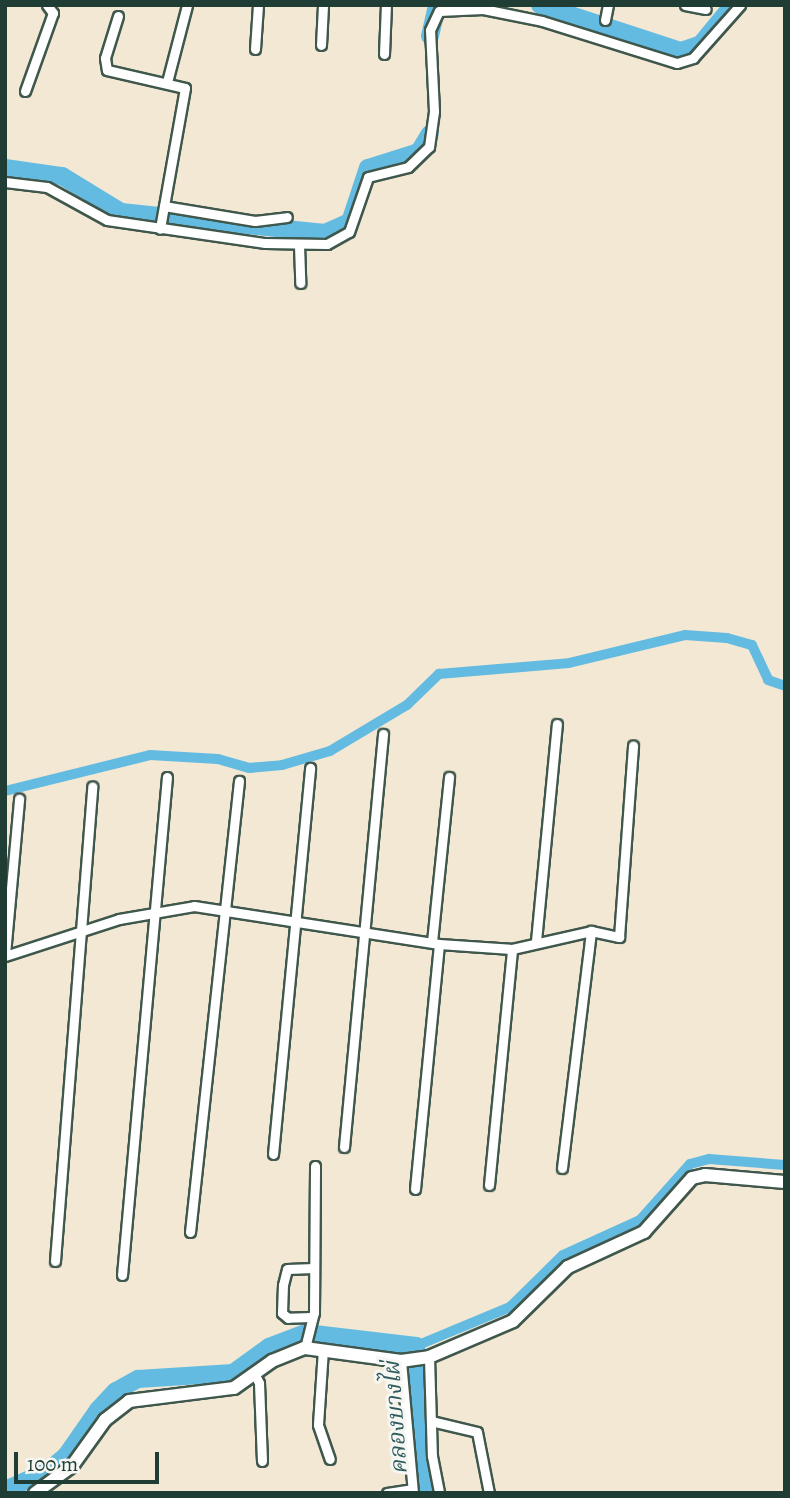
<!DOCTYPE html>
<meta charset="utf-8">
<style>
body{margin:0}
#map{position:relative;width:790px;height:1498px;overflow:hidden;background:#f2e8d3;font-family:Alegreya,"Noto Serif Thai",serif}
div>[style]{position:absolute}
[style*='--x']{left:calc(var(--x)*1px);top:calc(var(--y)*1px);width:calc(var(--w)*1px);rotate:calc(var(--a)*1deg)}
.canal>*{height:10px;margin:-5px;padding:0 5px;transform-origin:5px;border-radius:5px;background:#64bbe1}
.river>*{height:18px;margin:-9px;padding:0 9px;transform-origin:9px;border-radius:9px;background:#64bbe1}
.roads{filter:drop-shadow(2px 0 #3f574c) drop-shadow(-2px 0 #3f574c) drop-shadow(0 2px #3f574c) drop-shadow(0 -2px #3f574c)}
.street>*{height:9px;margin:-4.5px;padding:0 4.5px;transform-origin:4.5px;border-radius:4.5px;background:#fff}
.secondary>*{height:12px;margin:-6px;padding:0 6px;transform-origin:6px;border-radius:6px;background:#fff}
span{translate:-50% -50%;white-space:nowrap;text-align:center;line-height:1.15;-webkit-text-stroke:6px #f6f6f2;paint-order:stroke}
.water-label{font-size:23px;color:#305c5f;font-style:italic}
.frame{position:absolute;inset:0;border:7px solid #1f3d34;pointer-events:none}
.scale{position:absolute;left:14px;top:1452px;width:145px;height:32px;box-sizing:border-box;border:4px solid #1f3d34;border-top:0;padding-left:9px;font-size:21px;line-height:24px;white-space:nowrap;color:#1f3d34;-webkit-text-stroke:5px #f6f6f2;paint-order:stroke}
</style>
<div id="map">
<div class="canal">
<i style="--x:5;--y:791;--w:149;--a:-13.9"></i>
<i style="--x:150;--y:755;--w:68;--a:3.4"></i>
<i style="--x:218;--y:759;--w:32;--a:16"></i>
<i style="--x:249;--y:768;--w:33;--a:-5"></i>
<i style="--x:282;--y:765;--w:50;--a:-16.3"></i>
<i style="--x:330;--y:751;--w:90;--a:-30.9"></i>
<i style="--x:407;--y:705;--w:45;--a:-44.1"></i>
<i style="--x:439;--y:674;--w:130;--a:-4.8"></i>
<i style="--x:569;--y:663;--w:119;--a:-13.6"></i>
<i style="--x:685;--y:635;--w:42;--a:4.1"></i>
<i style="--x:727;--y:638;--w:26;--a:16"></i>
<i style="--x:752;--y:645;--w:38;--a:65"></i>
<i style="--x:768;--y:680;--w:18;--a:19"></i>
<i style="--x:416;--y:1346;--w:102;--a:-22.5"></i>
<i style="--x:510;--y:1307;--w:74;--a:-44.5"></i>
<i style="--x:563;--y:1255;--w:85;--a:-24.4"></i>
<i style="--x:640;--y:1220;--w:75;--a:-48.2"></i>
<i style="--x:690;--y:1164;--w:20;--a:-15"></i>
<i style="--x:709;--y:1159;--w:76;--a:4.5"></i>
</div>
<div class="river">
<i style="--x:540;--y:5;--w:148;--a:18.1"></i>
<i style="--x:681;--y:51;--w:21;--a:-19"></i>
<i style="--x:701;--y:44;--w:50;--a:-50.6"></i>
<i style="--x:430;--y:36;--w:32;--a:-77"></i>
<i style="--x:5;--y:168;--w:58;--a:8"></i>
<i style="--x:62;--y:176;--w:69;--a:31.4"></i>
<i style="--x:121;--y:212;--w:205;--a:5.9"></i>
<i style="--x:325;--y:233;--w:27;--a:-24"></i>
<i style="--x:350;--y:222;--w:57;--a:-71.6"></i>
<i style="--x:368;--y:168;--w:53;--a:-17.4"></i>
<i style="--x:419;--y:152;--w:21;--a:-59"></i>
<i style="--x:5;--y:1490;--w:47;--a:-23.8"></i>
<i style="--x:48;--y:1471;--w:23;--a:-40"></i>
<i style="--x:66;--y:1456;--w:56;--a:-55.2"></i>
<i style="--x:98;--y:1410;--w:26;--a:-47"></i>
<i style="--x:116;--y:1391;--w:25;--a:-29"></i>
<i style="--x:138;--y:1379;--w:95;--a:-3.6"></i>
<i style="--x:233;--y:1373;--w:44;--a:-35.8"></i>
<i style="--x:269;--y:1347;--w:40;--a:-21"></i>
<i style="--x:306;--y:1333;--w:111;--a:6.7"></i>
<i style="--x:416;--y:1346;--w:147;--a:86.1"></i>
</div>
<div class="roads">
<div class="street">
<i style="--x:685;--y:5;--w:21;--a:11"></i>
<i style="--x:118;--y:16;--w:44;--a:107.2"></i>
<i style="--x:105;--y:58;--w:12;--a:81"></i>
<i style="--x:107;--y:70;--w:80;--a:13"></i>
<i style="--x:185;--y:88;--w:143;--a:100.1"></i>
<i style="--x:605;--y:20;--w:15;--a:-79"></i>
<i style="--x:321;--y:45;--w:40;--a:-87.1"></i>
<i style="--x:255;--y:49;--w:44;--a:-86.1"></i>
<i style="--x:384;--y:54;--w:49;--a:-87.7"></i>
<i style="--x:167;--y:82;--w:80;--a:-75.4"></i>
<i style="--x:25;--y:91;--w:83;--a:-70.3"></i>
<i style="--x:53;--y:13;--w:10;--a:-127"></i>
<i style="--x:5;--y:182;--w:42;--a:6.8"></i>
<i style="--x:47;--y:187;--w:68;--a:28.8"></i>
<i style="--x:107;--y:220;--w:160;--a:8.3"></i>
<i style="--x:265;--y:243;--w:62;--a:0.9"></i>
<i style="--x:327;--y:244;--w:25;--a:-29"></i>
<i style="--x:349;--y:232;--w:58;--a:-70.9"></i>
<i style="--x:368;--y:177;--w:41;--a:-14"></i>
<i style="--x:408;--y:167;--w:29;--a:-44"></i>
<i style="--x:429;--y:147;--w:36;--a:-82"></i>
<i style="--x:434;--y:111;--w:81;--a:-92.8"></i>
<i style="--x:430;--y:30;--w:21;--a:-65"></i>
<i style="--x:439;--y:11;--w:44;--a:-2.6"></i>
<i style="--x:483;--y:9;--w:60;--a:11.5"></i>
<i style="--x:542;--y:21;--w:141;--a:17.3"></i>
<i style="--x:677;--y:63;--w:17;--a:-17"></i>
<i style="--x:693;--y:58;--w:71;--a:-48.4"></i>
<i style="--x:164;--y:206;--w:92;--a:9.4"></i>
<i style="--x:255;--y:221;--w:32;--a:-7"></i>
<i style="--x:299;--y:245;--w:38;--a:88"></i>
<i style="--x:536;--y:941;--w:218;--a:-84.5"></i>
<i style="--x:432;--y:942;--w:166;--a:-84.1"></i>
<i style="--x:5;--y:954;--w:156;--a:-84.8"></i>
<i style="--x:5;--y:956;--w:120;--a:-18"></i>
<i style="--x:119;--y:919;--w:76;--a:-9.8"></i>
<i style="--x:194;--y:906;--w:248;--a:8.8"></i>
<i style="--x:439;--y:944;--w:73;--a:3.9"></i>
<i style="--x:512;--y:949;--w:81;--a:-12.8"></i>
<i style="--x:591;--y:931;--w:29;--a:12"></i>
<i style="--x:619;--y:937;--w:192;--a:-85.8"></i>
<i style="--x:344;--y:1147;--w:415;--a:-84.6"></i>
<i style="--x:273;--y:1154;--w:388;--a:-84.5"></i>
<i style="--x:562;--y:1168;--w:239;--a:-83"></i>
<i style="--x:489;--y:1185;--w:237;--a:-84.4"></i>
<i style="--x:415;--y:1189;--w:246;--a:-84.4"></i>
<i style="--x:190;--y:1232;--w:454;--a:-83.8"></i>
<i style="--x:55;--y:1261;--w:476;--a:-85.5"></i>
<i style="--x:122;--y:1275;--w:500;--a:-84.84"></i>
<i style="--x:311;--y:1317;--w:23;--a:178"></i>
<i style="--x:288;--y:1318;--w:8;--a:-140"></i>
<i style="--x:282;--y:1313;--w:28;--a:-88"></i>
<i style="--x:283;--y:1285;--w:16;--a:-76"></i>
<i style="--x:287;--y:1269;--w:27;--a:-2"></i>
<i style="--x:305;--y:1348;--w:36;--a:-76"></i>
<i style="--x:314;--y:1313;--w:147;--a:-89.6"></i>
<i style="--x:323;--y:1349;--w:76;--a:93.8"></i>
<i style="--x:318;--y:1425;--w:36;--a:71"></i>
<i style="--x:429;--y:1357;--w:99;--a:88.3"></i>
<i style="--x:432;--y:1456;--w:38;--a:79"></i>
<i style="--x:401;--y:1361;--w:133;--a:84.8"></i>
<i style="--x:255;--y:1375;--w:9;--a:63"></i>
<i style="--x:259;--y:1383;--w:78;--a:87.8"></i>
<i style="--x:431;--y:1421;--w:47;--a:13.4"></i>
<i style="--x:477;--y:1432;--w:62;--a:78.9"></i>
<i style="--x:387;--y:1493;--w:25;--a:-9"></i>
</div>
<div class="secondary">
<i style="--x:35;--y:1493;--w:46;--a:-36.1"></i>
<i style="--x:72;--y:1466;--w:57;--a:-54.3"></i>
<i style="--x:105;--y:1420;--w:31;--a:-38"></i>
<i style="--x:129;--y:1401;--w:106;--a:-7.1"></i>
<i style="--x:234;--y:1388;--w:47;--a:-35.4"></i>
<i style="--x:272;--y:1361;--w:35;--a:-22"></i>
<i style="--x:305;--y:1348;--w:97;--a:7.7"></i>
<i style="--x:401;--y:1361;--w:28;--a:-8"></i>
<i style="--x:429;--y:1357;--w:91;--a:-23.2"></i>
<i style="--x:513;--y:1321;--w:77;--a:-44.5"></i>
<i style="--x:568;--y:1267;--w:84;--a:-24.7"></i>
<i style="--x:644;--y:1232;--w:72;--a:-48.4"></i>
<i style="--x:692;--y:1178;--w:13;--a:-13"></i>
<i style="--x:705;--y:1175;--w:80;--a:5"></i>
</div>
</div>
<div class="water-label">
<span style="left:396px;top:1418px;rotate:-94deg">คลองบางไผ่</span>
</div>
<div class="frame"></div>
<div class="scale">100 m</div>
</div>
